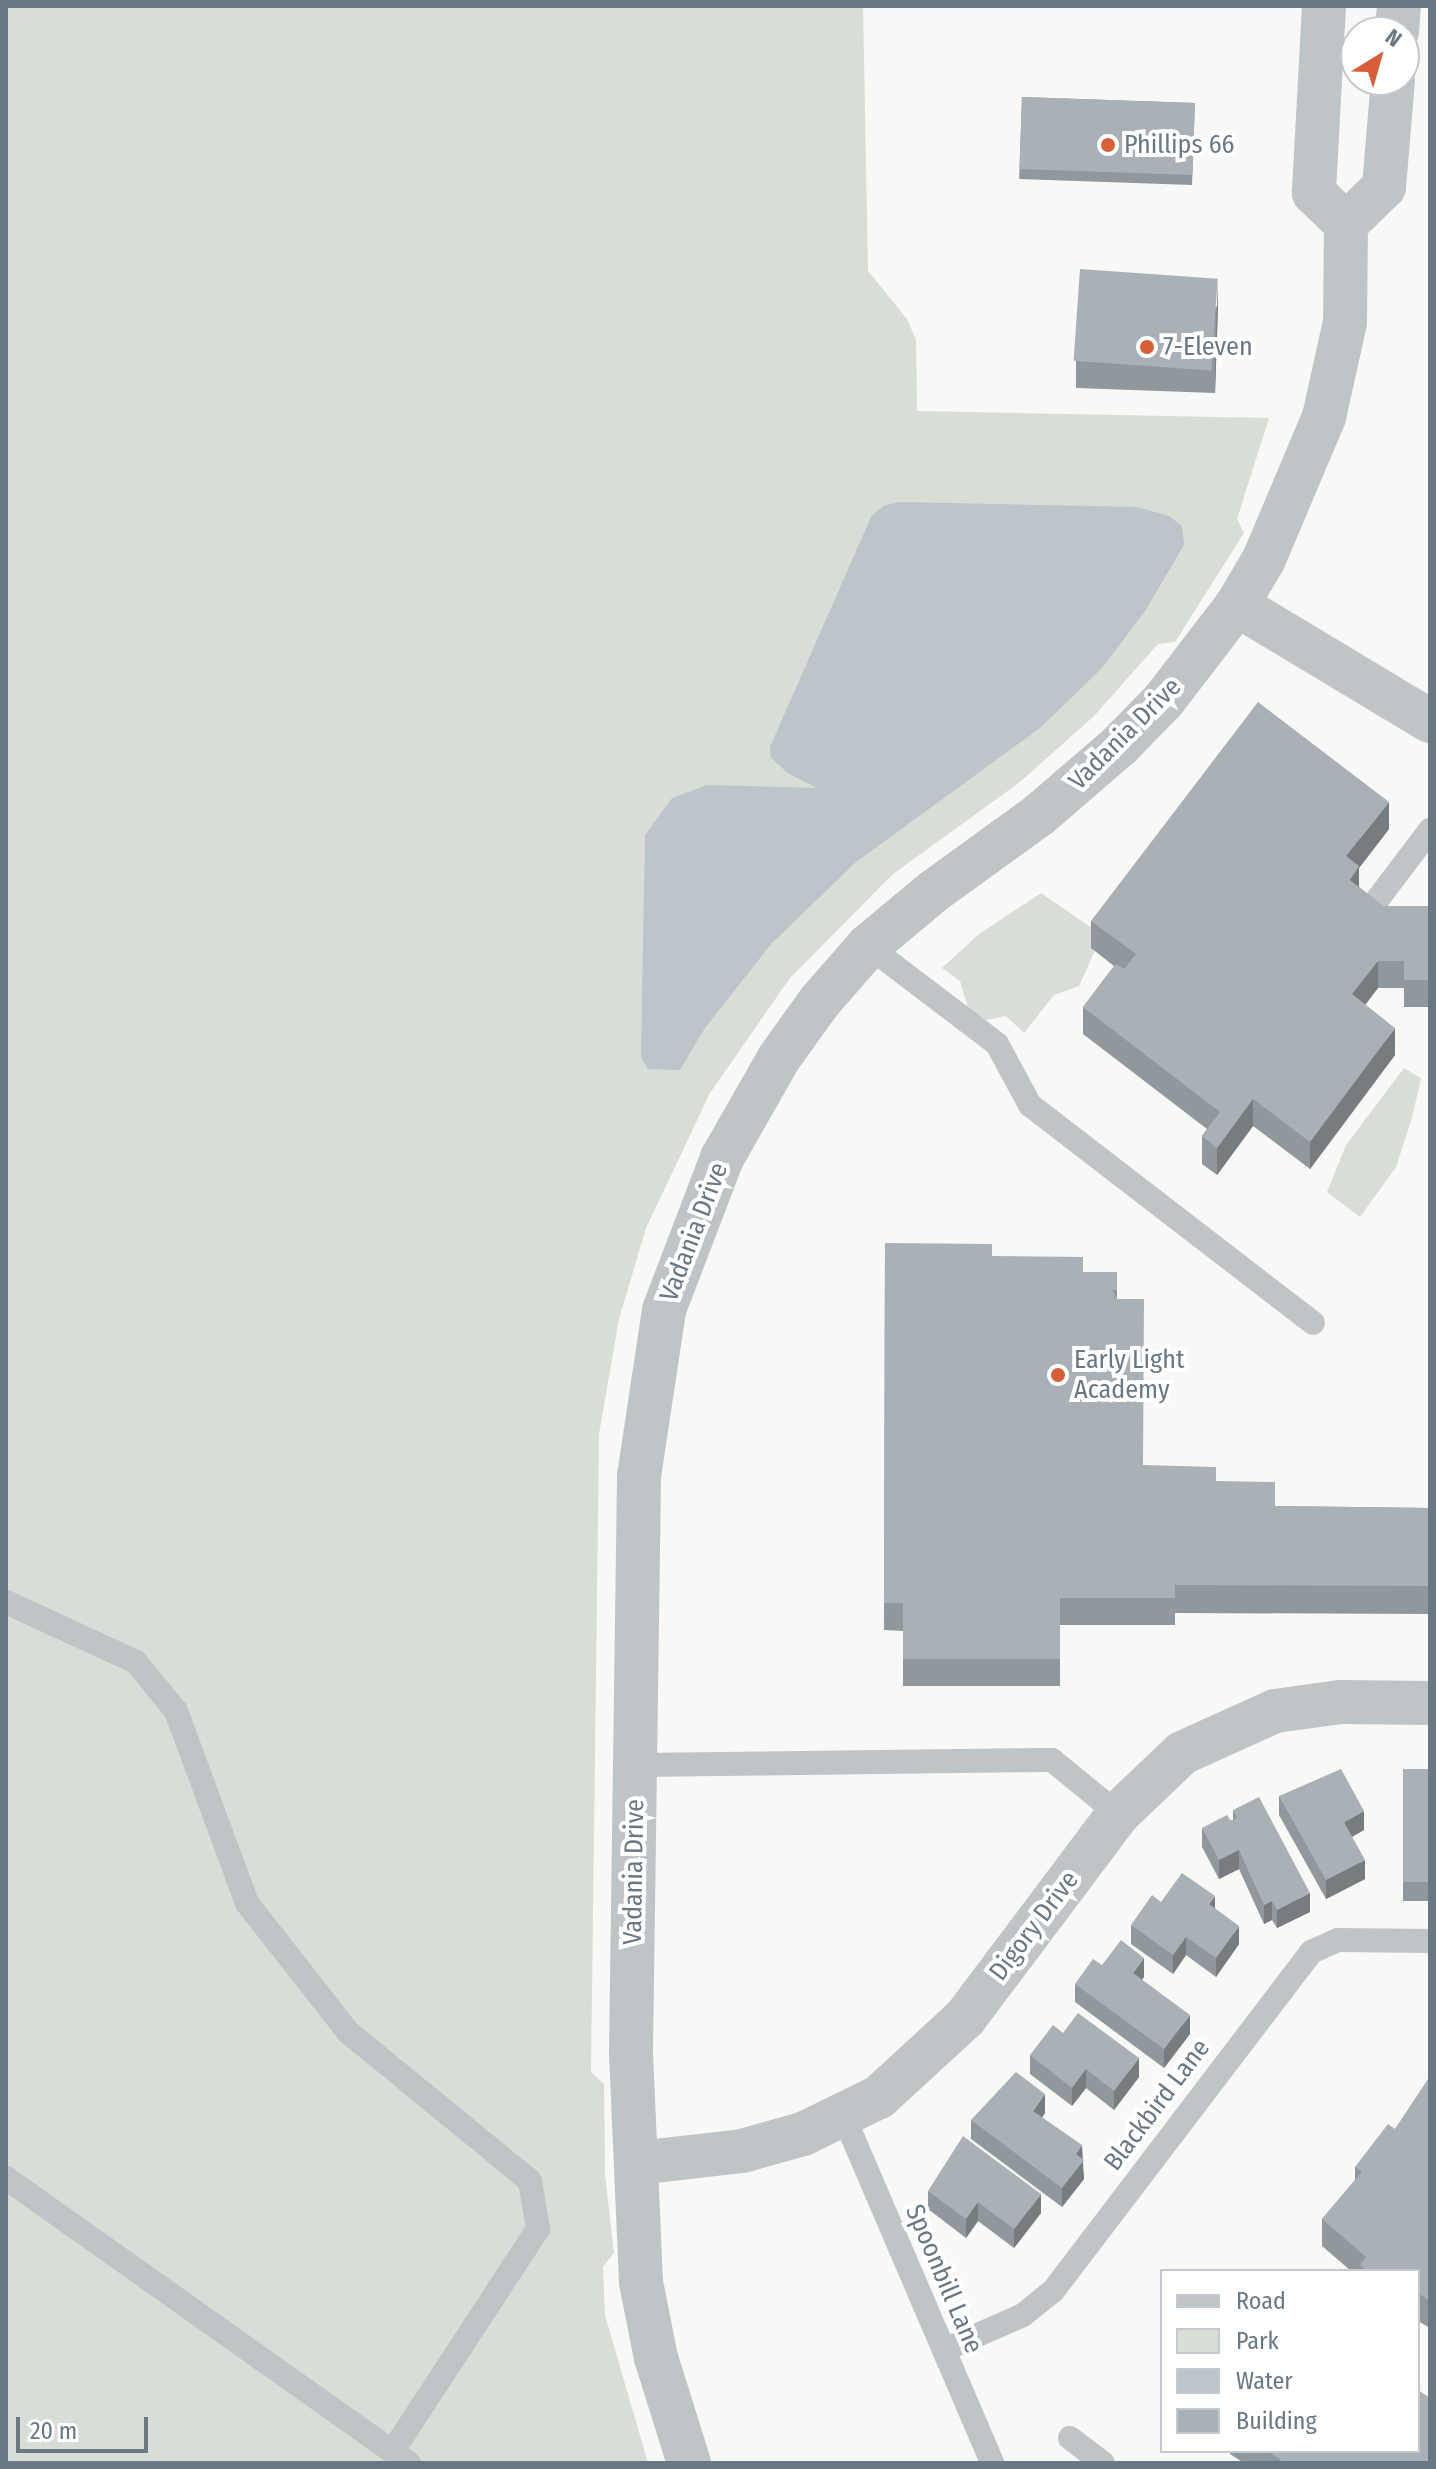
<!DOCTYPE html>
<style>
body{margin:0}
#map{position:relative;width:1436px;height:2469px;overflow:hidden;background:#f8f8f6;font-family:"Fira Sans Condensed",sans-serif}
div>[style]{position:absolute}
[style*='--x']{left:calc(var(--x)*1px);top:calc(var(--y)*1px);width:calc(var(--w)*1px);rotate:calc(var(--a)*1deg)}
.green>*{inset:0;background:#d8ddd5}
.water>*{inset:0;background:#bbc5ca}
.service>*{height:24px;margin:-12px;padding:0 12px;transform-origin:12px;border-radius:12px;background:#bfc4c7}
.minor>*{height:44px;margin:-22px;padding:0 22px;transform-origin:22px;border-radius:22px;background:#bfc4c7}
.wall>*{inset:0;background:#91989d;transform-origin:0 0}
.shaded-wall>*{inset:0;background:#767c7f}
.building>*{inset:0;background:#a9b1b6;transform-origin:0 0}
.dots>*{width:22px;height:22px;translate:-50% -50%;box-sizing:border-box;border:4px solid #fff;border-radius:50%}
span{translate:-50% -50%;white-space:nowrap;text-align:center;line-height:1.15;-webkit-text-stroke:8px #fff;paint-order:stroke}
.poi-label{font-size:26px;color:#697885}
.left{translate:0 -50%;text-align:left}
.street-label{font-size:26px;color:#697885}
.frame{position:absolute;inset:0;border:8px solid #697885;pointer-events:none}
.legend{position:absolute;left:1160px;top:2269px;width:260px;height:184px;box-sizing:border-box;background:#fff;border:2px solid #c3c9ce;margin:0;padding:10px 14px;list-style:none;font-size:24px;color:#697885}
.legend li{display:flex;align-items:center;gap:16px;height:40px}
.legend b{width:40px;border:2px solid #c3c9ce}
.north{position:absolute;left:1340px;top:16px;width:80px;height:80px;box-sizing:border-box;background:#fff;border:2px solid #c3c9ce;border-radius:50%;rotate:37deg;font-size:22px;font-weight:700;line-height:32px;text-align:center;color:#697885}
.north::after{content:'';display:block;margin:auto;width:28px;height:36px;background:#d85e37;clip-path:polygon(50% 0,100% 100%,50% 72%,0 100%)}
.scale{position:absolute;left:16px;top:2417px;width:132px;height:36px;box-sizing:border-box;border:4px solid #697885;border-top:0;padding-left:10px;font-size:24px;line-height:28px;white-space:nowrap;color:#697885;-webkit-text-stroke:6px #fff;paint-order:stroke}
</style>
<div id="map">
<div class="green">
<i style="clip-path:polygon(6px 6px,863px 6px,868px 271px,907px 319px,916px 340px,917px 411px,1269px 418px,1237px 519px,1244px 533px,1175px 642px,1158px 644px,1094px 716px,1020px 782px,893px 874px,790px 978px,710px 1093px,646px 1228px,619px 1319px,599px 1434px,591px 2072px,604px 2084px,605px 2174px,614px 2253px,603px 2267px,605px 2315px,648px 2463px,6px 2463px)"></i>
<i style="clip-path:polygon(1041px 893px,1102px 935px,1079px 986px,1054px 995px,1024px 1033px,1006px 1016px,986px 1020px,969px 1011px,960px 981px,942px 968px,978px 935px)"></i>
<i style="clip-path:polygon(1404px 1068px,1421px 1078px,1412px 1118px,1396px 1167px,1360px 1217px,1327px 1192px,1346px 1145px)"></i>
</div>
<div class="water">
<i style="clip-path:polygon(899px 502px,1137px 507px,1169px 516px,1182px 526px,1184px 545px,1145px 611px,1103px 667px,1040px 728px,856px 862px,771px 944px,705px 1028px,680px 1070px,648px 1069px,641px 1057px,645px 835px,672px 798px,707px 785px,817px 788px,789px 774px,771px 758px,770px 747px,871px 517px,883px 506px)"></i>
</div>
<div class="service">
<i style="--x:1365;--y:916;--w:108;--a:-52.9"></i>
<i style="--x:868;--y:946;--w:162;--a:37.2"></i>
<i style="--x:997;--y:1044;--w:69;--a:61.6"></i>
<i style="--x:1030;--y:1105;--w:357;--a:37.6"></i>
<i style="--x:6;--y:1602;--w:143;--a:24.8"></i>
<i style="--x:136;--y:1662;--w:63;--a:50.8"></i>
<i style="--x:176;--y:1711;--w:205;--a:69.7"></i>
<i style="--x:247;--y:1903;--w:164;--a:51.9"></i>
<i style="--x:348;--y:2032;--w:235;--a:39.3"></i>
<i style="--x:530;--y:2181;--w:49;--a:80.5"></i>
<i style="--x:538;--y:2229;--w:265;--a:123.2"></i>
<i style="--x:636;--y:1765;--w:416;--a:-0.7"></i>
<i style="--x:1052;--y:1760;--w:85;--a:39.3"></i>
<i style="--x:844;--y:2117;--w:376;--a:66.8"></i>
<i style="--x:6;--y:2178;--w:494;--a:35.3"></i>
<i style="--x:944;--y:2350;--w:86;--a:-23.9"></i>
<i style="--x:1023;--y:2315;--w:38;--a:-39"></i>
<i style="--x:1053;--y:2291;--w:426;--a:-52.7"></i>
<i style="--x:1311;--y:1952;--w:30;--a:-24"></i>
<i style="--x:1338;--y:1940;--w:92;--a:0.6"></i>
<i style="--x:1070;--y:2438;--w:41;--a:37.1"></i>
</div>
<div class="minor">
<i style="--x:1324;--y:6;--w:187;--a:93.1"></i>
<i style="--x:1314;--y:193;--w:45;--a:44.1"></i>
<i style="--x:1397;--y:32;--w:26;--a:-86"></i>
<i style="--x:1237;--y:605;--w:225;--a:31"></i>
<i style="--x:637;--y:2163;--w:106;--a:-6.5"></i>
<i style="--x:742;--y:2151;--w:63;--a:-15.6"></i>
<i style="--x:803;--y:2134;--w:85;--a:-26"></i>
<i style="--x:879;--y:2097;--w:117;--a:-42.6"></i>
<i style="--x:965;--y:2018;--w:255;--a:-53.1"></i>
<i style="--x:1118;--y:1814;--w:88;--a:-43.6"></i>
<i style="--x:1182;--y:1753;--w:102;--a:-24.3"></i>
<i style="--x:1275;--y:1711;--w:67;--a:-7.8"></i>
<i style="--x:1341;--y:1702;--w:89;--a:0.6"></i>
<i style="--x:689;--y:2463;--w:110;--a:-107.4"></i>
<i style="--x:656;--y:2358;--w:77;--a:-101.2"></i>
<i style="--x:641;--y:2282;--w:231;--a:-92.5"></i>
<i style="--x:631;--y:2051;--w:575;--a:-89.2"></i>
<i style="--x:639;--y:1476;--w:168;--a:-81.4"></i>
<i style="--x:664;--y:1310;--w:163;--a:-69.1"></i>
<i style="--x:722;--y:1158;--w:115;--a:-60.3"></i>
<i style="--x:779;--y:1058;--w:70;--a:-54.3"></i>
<i style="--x:820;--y:1001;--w:73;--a:-48.9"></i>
<i style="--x:868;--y:946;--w:86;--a:-39.8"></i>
<i style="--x:934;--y:891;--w:130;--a:-35.9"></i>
<i style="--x:1039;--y:815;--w:107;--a:-40.8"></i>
<i style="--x:1120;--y:745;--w:63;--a:-45.6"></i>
<i style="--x:1164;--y:700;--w:120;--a:-52.5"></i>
<i style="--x:1237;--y:605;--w:53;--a:-59.6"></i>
<i style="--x:1264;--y:559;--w:154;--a:-67.1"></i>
<i style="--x:1324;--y:417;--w:97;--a:-77.5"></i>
<i style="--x:1345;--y:322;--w:98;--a:-89.4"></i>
<i style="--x:1346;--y:224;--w:53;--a:-44.2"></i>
<i style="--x:1384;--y:187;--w:107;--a:-85.2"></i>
</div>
<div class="wall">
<i style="left:1022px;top:97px;width:173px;height:82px;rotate:2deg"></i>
<i style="clip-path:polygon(1218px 306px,1215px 393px,1076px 388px,1076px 361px)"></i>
<i style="clip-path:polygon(1389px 829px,1359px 868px,1359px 887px,1383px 906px,1430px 906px,1430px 1007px,1404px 1007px,1404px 988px,1378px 988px,1365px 1005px,1395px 1055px,1310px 1169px,1253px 1126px,1217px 1175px,1202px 1164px,1202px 1136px,1207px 1129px,1083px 1034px,1083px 1007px,1114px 966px,1091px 948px,1091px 921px)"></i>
<i style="clip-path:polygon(885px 1243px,992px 1256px,1083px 1272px,1117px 1272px,1117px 1299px,1143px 1465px,1216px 1481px,1275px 1506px,1430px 1508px,1430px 1614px,1175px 1613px,1175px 1625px,1060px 1625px,1060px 1686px,903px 1686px,903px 1631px,884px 1630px)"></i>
<i style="left:1403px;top:1769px;width:27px;height:132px"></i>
<i style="clip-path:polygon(1279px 1796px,1364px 1830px,1352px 1837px,1365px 1879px,1326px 1899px,1279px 1815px)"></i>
<i style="clip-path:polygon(1233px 1810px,1310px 1912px,1277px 1928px,1272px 1920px,1264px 1924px,1239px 1869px,1219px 1879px,1202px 1847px,1202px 1828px,1233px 1820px)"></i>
<i style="clip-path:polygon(1215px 1908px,1239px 1944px,1216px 1977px,1186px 1955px,1173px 1974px,1131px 1944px,1131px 1925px)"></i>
<i style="clip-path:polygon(1102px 1965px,1144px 1977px,1142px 1980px,1190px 2034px,1164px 2068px,1075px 2002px,1075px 1984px)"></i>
<i style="clip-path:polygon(1063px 2033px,1139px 2077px,1114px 2110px,1086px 2088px,1072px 2106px,1030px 2074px,1030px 2055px)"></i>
<i style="clip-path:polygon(1430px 2080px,1430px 2328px,1418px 2321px,1418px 2271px,1351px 2271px,1322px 2246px,1322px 2219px,1355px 2180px,1355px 2167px,1395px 2129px)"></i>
<i style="clip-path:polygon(1045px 2113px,1042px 2117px,1082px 2159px,1084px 2179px,1062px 2207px,971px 2139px,971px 2120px)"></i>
<i style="clip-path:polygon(928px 2191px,1041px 2213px,1014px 2248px,978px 2221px,966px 2238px,928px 2209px)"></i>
<i style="clip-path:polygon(1230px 2451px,1418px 2451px,1430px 2463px,1244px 2463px,1230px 2454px)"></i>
</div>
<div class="shaded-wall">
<i style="clip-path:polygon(1218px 279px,1218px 306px,1215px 393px,1215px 366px)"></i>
<i style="clip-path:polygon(1389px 802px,1389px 829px,1359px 868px,1359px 894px,1350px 907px,1346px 856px)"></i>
<i style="clip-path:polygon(1378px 961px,1378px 988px,1352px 1022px,1352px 994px)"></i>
<i style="clip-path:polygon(1395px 1028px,1395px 1055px,1310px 1169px,1310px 1142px)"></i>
<i style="clip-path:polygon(1253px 1099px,1253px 1126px,1217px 1175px,1217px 1148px)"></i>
<i style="clip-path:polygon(1364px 1811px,1364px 1830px,1344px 1841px,1344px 1822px)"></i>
<i style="clip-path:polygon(1239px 1850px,1239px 1869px,1219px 1879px,1219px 1860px)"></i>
<i style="clip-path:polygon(1365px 1860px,1365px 1879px,1326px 1899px,1326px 1880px)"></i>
<i style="clip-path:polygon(1310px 1893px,1310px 1912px,1277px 1928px,1277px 1910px)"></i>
<i style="clip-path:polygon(1215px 1896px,1215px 1915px,1209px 1904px)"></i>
<i style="clip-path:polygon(1272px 1901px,1272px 1920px,1264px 1924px,1264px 1905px)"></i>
<i style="clip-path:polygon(1239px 1926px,1239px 1944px,1216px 1977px,1216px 1958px)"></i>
<i style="clip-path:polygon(1186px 1937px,1186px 1955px,1173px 1974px,1173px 1955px)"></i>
<i style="clip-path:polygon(1144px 1958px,1144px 1977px,1133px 1992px,1133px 1973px)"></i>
<i style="clip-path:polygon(1190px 2015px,1190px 2034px,1164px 2068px,1164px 2049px)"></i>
<i style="clip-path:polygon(1139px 2058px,1139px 2077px,1114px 2110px,1114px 2091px)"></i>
<i style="clip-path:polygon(1086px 2069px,1086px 2088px,1072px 2106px,1072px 2088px)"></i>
<i style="clip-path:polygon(1045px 2094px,1045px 2113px,1033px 2130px,1033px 2111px)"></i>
<i style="clip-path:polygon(1082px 2145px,1084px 2179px,1062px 2207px,1062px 2188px,1076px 2154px)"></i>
<i style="clip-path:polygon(1041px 2194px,1041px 2213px,1014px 2248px,1014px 2229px)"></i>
<i style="clip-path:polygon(978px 2202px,978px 2221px,966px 2238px,966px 2219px)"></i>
</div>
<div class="building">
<i style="left:1022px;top:97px;width:173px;height:72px;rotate:2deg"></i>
<i style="left:1080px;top:269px;width:138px;height:92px;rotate:4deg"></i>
<i style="clip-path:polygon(1258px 702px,1389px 802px,1346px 856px,1359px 866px,1350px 880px,1383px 906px,1430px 906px,1430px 980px,1404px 980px,1404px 961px,1378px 961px,1352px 994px,1395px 1028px,1310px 1142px,1253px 1099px,1217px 1148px,1202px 1136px,1220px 1112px,1083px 1007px,1116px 964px,1124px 969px,1136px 954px,1091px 921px)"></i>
<i style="clip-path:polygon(885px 1243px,992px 1244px,992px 1256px,1083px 1257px,1083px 1272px,1117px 1272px,1117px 1290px,1112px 1290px,1117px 1299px,1144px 1299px,1143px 1465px,1216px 1467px,1216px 1481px,1275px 1482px,1275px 1506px,1430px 1508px,1430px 1586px,1175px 1585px,1175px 1598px,1060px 1598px,1060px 1659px,903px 1659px,903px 1603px,884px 1603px)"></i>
<i style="clip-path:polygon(1341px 1769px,1364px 1811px,1344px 1822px,1365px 1860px,1326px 1880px,1279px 1796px)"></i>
<i style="left:1403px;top:1769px;width:27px;height:113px"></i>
<i style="clip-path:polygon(1259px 1797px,1310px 1893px,1277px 1910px,1272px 1901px,1264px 1905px,1239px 1850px,1219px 1860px,1202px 1828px,1227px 1815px,1231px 1821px,1237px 1818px,1233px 1810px)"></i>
<i style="clip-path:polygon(1182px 1873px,1215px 1896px,1209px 1904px,1239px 1926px,1216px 1958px,1186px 1937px,1173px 1955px,1131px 1925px,1152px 1895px,1161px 1902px)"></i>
<i style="clip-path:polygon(1121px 1940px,1144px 1958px,1133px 1973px,1190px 2015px,1164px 2049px,1075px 1984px,1093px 1959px,1102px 1965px)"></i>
<i style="clip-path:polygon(1078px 2013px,1139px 2058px,1114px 2091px,1086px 2069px,1072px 2088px,1030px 2055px,1053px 2025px,1063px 2033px)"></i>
<i style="clip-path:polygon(1016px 2072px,1045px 2094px,1033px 2111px,1082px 2145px,1076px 2154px,1084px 2160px,1062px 2188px,971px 2120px)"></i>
<i style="clip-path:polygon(1428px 2079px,1430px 2080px,1430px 2301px,1418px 2293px,1418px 2271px,1367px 2271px,1360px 2265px,1366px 2257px,1322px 2219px,1362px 2172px,1355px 2167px,1388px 2124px,1395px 2129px)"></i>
<i style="clip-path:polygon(963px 2136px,1041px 2194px,1014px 2229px,978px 2202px,966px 2219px,928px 2191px)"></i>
<i style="clip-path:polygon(1418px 2390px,1430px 2398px,1430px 2457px,1426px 2463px,1278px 2463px,1281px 2460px,1267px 2451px,1418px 2451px)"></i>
</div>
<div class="dots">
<i style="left:1108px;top:145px;background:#d85e37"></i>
<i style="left:1147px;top:347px;background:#d85e37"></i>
<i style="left:1058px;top:1375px;background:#d85e37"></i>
</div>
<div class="poi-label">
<span class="left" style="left:1124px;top:145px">Phillips 66</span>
<span class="left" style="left:1163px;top:347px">7-Eleven</span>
<span class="left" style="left:1074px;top:1375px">Early Light<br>Academy</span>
</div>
<div class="street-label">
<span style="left:1125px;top:734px;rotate:-45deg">Vadania Drive</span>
<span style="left:694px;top:1232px;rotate:-69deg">Vadania Drive</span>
<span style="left:634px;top:1872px;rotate:-89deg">Vadania Drive</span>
<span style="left:1034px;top:1926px;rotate:-53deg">Digory Drive</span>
<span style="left:1157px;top:2105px;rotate:-53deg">Blackbird Lane</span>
<span style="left:944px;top:2279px;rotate:67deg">Spoonbill Lane</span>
</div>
<div class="frame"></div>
<ul class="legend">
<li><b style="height:10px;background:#bfc4c7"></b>Road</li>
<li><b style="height:22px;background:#d8ddd5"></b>Park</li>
<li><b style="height:22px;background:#bbc5ca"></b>Water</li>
<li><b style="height:22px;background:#a9b1b6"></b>Building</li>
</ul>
<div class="north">N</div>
<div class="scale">20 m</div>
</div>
